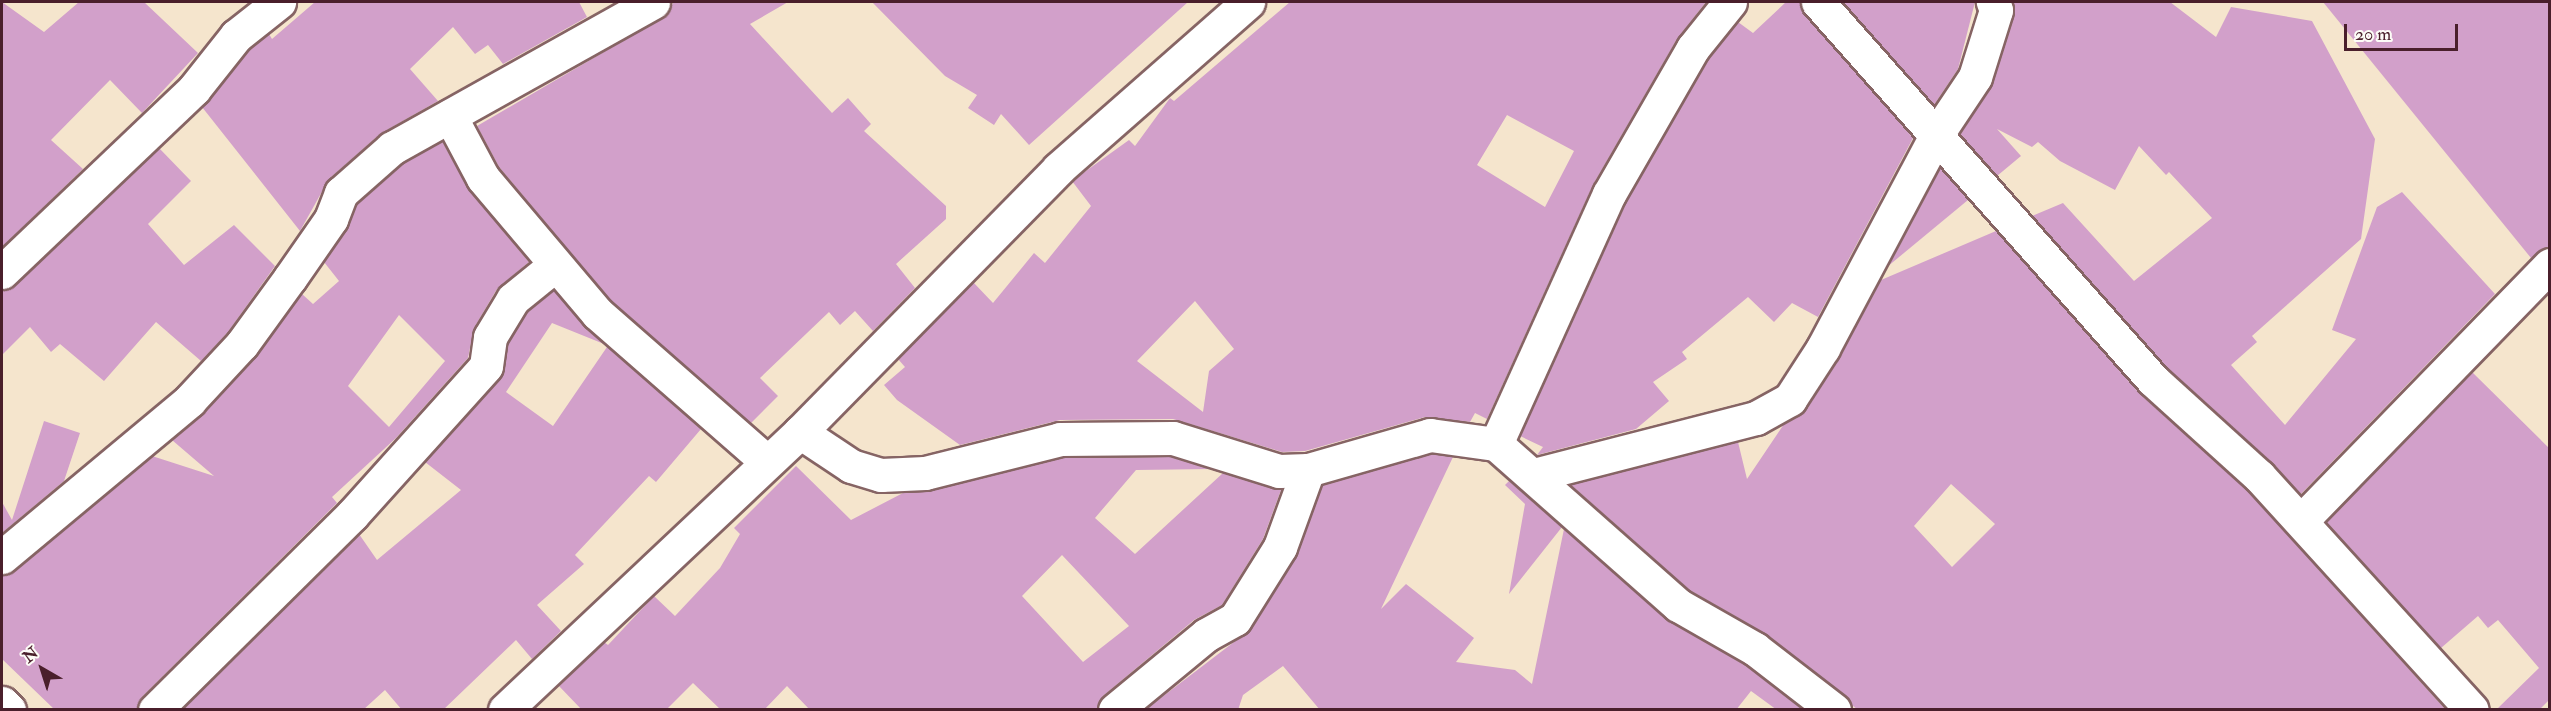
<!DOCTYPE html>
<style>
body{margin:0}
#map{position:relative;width:2551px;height:711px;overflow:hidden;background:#f5e5cd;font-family:"IM FELL Double Pica",serif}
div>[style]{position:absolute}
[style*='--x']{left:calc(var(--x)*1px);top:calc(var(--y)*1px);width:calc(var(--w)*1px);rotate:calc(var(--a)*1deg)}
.building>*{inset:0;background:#d2a0ca}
.roads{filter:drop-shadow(2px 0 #866464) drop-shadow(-2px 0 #866464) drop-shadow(0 2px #866464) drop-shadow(0 -2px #866464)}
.minor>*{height:33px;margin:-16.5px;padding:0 16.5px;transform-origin:16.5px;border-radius:16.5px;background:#fff}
.tertiary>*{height:33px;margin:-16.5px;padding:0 16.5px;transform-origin:16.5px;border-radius:16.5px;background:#fff}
span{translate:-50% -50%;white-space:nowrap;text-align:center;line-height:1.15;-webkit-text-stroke:4.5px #fdfcf7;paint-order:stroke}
.frame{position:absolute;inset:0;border:3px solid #4a1f2b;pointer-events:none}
.north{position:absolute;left:12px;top:639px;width:60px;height:60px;-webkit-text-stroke:4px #fdfcf7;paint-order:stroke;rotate:321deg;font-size:16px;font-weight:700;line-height:24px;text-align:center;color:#4a1f2b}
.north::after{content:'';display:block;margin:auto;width:21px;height:27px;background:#4a1f2b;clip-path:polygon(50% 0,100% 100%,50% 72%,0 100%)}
.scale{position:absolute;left:2344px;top:24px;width:114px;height:27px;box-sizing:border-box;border:3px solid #4a1f2b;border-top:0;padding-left:8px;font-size:18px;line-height:21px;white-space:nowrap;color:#4a1f2b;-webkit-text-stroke:4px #fdfcf7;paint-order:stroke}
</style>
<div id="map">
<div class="building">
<i style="clip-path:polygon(2px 2px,44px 32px,79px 2px,144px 2px,198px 53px,142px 113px,110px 80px,51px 140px,83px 169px,2px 247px)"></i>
<i style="clip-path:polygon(315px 2px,579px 2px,587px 17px,503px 64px,488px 45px,475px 54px,453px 27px,410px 69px,438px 101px,380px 134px,329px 179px,300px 231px,202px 107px,249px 49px,269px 34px,272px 39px)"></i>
<i style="clip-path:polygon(674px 2px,788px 2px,750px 24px,832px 113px,848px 98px,871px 124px,864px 131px,946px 206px,946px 219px,896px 264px,915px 288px,873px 331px,855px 311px,840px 325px,829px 312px,760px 378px,778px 396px,751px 423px,610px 300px,499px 167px,477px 126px,662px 18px)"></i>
<i style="clip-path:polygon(872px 2px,1188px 2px,1029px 145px,1001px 114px,994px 125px,968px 108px,977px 95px,945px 76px)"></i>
<i style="clip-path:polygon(evenodd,1290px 2px,1706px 2px,1677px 39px,1593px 185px,1487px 419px,1475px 413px,1470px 422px,1425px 417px,1305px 451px,1282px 452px,1173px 419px,1060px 420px,960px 445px,897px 400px,884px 385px,905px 367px,898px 359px,973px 282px,993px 303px,1034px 253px,1045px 263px,1091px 206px,1072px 181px,1129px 140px,1135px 146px,1170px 98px,1174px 101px,1290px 2px,1507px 115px,1574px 151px,1545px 207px,1477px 165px,1507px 115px,1290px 2px,1195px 301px,1234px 349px,1209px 371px,1203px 412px,1137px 361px,1195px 301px)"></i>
<i style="clip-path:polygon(1786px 2px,1800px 2px,1804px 14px,1913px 138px,1818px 317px,1792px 303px,1774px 322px,1748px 297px,1682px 352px,1687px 359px,1653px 382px,1669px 401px,1636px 429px,1537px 455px,1543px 447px,1520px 436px,1626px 203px,1709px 59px,1738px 22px,1753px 33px)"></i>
<i style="clip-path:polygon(1843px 2px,1975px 2px,1958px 69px,1934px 105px)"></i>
<i style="clip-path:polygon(2013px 2px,2170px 2px,2216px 37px,2231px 7px,2312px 21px,2375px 139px,2361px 239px,2252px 336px,2257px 342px,2231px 365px,2285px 425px,2356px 339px,2332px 330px,2377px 207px,2402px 192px,2495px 294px,2301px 494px,2166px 367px,2032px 216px,2063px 203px,2134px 281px,2212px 218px,2169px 172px,2166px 175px,2139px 146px,2115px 190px,2060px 161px,2038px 142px,2032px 147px,1997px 129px,2021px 156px,1997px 176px,1960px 134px,1993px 83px,2014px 16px)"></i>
<i style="clip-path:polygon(2323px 2px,2550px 2px,2550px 247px,2531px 258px)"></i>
<i style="clip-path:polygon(evenodd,442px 141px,469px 190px,529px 262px,497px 289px,474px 328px,468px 358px,396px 438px,332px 497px,337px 503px,142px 697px,137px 710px,55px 710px,2px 659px,2px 575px,14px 571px,152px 456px,214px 476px,172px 440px,256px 357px,302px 294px,313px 304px,339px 281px,324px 262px,357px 204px,403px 163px,442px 141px,399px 315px,445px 361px,389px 427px,348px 386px,399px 315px)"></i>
<i style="clip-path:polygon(159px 148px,191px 181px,148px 224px,184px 265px,234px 225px,275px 266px,228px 332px,201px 361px,156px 322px,104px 381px,60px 344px,51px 352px,30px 327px,2px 355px,2px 290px,15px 286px)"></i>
<i style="clip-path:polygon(1940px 168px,1968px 200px,1887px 267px)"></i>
<i style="clip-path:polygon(evenodd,1996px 231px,2139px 393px,2246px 489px,2446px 710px,1858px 710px,1766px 634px,1689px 590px,1571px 485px,1738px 442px,1747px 479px,1784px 424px,1806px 409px,1881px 280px,1996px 231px,1951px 484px,1995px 524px,1952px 567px,1914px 526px,1951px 484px)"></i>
<i style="clip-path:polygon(553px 290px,604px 344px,552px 323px,506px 392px,553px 426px,607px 347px,701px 429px,656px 482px,649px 476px,575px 555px,584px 564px,537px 605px,561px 631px,532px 659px,516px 640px,443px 710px,402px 710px,385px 690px,363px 710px,182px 710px,359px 534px,377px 560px,461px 490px,425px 462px,500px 379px,508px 343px,527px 312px)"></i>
<i style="clip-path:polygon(2472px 372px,2550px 449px,2550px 699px,2539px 710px,2496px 710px,2539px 668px,2498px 620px,2488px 628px,2478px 616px,2441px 648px,2326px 522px)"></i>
<i style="clip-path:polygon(44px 421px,80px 433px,64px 481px,2px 533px,2px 502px,12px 520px)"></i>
<i style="clip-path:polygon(1431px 454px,1453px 457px,1381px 609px,1406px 584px,1474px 638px,1456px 662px,1515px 670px,1532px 684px,1564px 529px,1666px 619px,1745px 665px,1803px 710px,1777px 710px,1751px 691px,1736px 710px,1320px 710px,1283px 666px,1243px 695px,1238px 710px,1145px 710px,1251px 629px,1296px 557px,1322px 485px)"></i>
<i style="clip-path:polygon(evenodd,1170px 457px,1211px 469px,1136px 470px,1095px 518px,1135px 554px,1223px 473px,1281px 490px,1263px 539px,1222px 605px,1194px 620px,1103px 696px,1097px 710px,810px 710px,787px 686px,764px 710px,721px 710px,693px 683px,666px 710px,582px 710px,558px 685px,604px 642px,608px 645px,654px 596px,675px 616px,720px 568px,740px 534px,734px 528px,796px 466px,851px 520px,903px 493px,1062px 458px,1170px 457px,1062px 555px,1129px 626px,1083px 662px,1022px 596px,1062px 555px)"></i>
<i style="clip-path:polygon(1509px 481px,1562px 527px,1509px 594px,1525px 504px,1505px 485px)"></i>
</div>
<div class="roads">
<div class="minor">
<i style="--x:1818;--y:2;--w:505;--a:48.45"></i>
<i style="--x:2153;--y:380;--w:143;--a:42.2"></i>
<i style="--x:2259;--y:476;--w:316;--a:47.7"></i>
<i style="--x:450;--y:116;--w:70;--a:62"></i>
<i style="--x:483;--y:178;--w:177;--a:49.8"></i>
<i style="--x:597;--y:313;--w:226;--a:41.2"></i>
<i style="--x:2;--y:272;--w:265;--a:-43.6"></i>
<i style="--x:194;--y:89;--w:68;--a:-51.6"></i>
<i style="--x:236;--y:36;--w:55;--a:-38.3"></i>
<i style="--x:800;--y:432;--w:61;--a:33.7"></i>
<i style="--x:851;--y:466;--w:31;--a:17"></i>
<i style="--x:881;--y:475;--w:44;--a:-2.6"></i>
<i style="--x:925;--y:473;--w:139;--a:-14.1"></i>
<i style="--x:1060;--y:439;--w:113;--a:-0.5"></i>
<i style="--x:1173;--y:438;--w:111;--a:17.3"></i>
<i style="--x:1279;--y:471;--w:29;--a:-2"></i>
<i style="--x:1308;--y:470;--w:127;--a:-16"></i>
<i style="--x:1430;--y:435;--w:67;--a:7.8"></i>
<i style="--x:1496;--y:444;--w:243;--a:41.5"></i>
<i style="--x:1678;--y:605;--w:89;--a:29.7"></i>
<i style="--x:1755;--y:649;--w:100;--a:37.7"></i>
<i style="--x:1496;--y:444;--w:274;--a:-65.7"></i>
<i style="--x:1609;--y:194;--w:168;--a:-60.1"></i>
<i style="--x:1693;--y:48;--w:59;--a:-51.2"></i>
<i style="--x:1534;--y:475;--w:229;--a:-14.4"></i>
<i style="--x:1756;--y:418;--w:39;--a:-29"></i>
<i style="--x:1790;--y:399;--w:61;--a:-57.1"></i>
<i style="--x:1823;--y:348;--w:239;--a:-62"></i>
<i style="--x:1935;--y:137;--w:72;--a:-56.3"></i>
<i style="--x:1975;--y:77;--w:70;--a:-72.6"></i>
<i style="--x:1996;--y:10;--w:9;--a:-111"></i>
<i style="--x:2301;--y:521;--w:357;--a:-45.8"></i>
<i style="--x:2;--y:557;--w:244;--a:-39.8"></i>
<i style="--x:189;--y:401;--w:78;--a:-47.1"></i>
<i style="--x:242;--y:344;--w:82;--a:-54"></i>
<i style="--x:290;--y:278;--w:72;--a:-55.2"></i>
<i style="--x:331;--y:219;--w:28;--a:-69"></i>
<i style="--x:341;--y:193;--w:68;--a:-41.4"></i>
<i style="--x:392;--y:148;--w:299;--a:-29.2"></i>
<i style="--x:2;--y:703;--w:10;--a:45"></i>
<i style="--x:155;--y:710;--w:277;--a:-44.7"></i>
<i style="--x:352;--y:515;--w:200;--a:-48"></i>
<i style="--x:486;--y:366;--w:29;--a:-82"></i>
<i style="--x:490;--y:337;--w:44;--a:-58.8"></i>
<i style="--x:513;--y:299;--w:54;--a:-39"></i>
<i style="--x:1115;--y:710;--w:118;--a:-39.5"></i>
<i style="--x:1206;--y:635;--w:33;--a:-29"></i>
<i style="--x:1235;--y:619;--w:85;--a:-58"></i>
<i style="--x:1280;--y:547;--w:82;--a:-70"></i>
</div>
<div class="tertiary">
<i style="--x:505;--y:710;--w:405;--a:-43.3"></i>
<i style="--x:800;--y:432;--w:368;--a:-45.5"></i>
<i style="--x:1058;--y:169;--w:253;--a:-41.3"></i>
</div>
</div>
<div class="frame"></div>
<div class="north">N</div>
<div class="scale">20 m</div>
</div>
